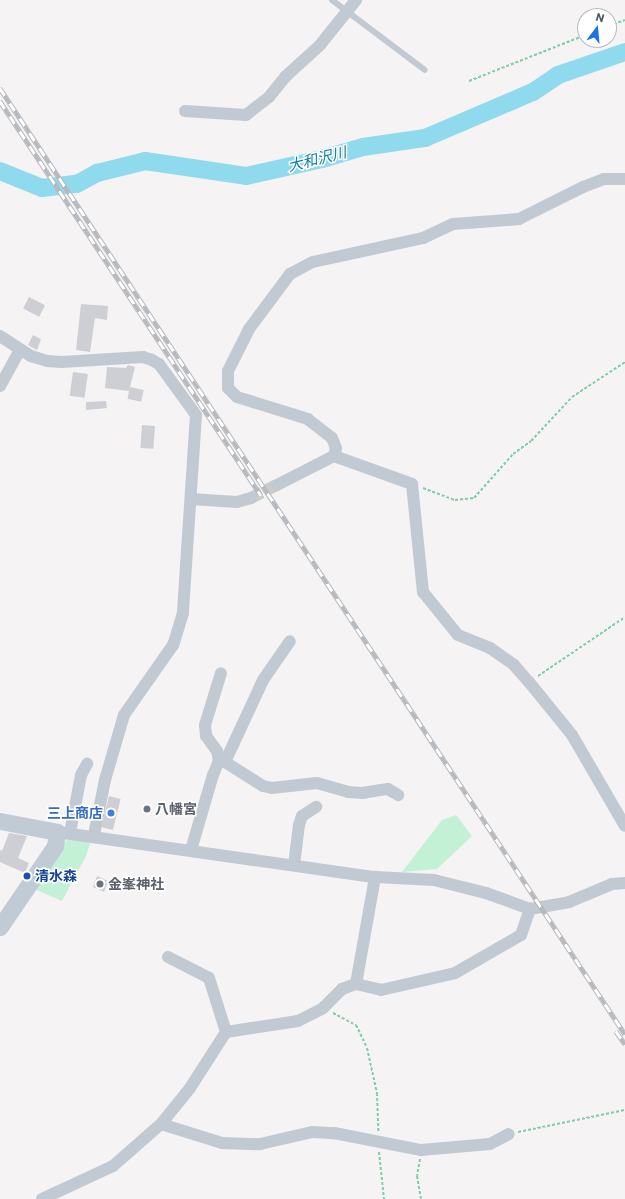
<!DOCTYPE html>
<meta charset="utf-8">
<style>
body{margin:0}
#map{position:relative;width:625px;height:1199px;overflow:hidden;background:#f5f3f3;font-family:Commissioner,"Noto Sans JP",sans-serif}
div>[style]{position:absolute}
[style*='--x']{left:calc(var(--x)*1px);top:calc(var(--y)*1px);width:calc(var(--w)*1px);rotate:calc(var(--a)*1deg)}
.green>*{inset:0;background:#c3f1d5}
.river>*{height:18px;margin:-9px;padding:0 9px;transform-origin:9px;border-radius:9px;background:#90daee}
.building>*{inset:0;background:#cdcfd5;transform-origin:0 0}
.minor-tunnel>*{height:12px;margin-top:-6px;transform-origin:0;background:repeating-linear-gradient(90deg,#caccce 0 12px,transparent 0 18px)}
.path>*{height:2px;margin-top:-1px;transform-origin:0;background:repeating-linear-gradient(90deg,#7ad0a6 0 3px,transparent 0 5px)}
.service>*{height:6px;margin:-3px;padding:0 3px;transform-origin:3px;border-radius:3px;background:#c1cad2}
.minor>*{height:12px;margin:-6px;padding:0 6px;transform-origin:6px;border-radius:6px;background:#c1cad2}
.secondary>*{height:17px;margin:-8.5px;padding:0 8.5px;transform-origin:8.5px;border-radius:8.5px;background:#c1cbd6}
.rail>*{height:4.5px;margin-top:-2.25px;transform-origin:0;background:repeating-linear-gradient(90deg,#fff 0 9px,#b5b8bd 0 18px);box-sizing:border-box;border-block:1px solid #b5b8bd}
.dots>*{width:11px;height:11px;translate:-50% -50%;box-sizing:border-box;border:2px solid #fff;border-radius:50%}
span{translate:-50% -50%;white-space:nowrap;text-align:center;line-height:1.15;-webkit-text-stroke:3px #fff;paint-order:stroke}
.worship-label{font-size:14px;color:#5b616d;font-weight:700}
.left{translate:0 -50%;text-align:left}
.shop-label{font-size:14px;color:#366cbe;font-weight:700}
.right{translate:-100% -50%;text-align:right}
.transit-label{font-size:14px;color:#164399;font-weight:700}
.water-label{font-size:15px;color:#0c7c9b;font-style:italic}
.north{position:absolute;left:577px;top:8px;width:40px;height:40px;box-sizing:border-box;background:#fff;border:1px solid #b7bbc0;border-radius:50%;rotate:16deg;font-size:11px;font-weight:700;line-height:16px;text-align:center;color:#4a5661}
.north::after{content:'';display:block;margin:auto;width:14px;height:18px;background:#1a73e8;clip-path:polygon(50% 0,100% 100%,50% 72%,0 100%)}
</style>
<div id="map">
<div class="green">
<i style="clip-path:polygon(456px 815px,472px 836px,437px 869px,402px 872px,442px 820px)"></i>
<i style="clip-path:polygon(73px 838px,91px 841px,86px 856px,62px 901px,32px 888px,67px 840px)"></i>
</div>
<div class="river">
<i style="--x:0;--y:171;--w:45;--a:22"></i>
<i style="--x:42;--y:188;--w:35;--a:-7"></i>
<i style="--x:77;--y:184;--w:23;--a:-29"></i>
<i style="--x:97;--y:173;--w:49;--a:-14"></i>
<i style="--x:145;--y:161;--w:102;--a:8.4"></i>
<i style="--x:246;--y:176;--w:78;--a:-12.6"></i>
<i style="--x:322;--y:159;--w:43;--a:-16.3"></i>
<i style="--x:363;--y:147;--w:63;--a:-8.3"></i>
<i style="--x:425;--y:138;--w:117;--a:-23.1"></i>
<i style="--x:533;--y:92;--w:30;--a:-34"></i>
<i style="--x:558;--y:75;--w:71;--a:-18.9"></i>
</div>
<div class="building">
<i style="left:29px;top:297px;width:18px;height:13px;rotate:27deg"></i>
<i style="clip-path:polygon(81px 304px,108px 306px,107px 320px,95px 318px,90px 352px,76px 350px)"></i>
<i style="clip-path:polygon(33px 335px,41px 339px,37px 350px,28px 345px)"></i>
<i style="clip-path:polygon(128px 365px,135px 367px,129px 391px,105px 388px,107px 367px,126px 368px)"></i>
<i style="left:73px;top:372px;width:15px;height:24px;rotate:8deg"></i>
<i style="left:130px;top:387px;width:14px;height:12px;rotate:12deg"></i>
<i style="clip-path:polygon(106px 401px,107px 408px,86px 410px,86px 402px)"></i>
<i style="left:142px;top:425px;width:13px;height:23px;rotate:4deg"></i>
<i style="left:109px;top:796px;width:12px;height:32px;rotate:14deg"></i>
<i style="clip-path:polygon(9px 833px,27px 836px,18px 858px,29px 863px,25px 873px,0 862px,0 850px,2px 851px)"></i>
<i style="clip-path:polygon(97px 876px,108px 881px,104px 892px,93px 887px)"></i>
</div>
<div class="minor-tunnel">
<i style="--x:251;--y:498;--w:29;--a:-27"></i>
</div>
<div class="path">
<i style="--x:609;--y:26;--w:17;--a:-21"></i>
<i style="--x:469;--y:81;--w:125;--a:-21.6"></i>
<i style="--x:423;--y:488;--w:34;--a:21"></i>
<i style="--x:455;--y:500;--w:19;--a:-6"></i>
<i style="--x:474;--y:498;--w:59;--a:-48.4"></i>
<i style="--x:513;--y:454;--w:22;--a:-36"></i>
<i style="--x:531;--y:441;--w:60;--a:-47"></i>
<i style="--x:572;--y:397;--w:64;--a:-33.4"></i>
<i style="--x:538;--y:676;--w:105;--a:-34.1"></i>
<i style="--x:333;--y:1013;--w:26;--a:28"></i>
<i style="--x:356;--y:1025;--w:25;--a:64"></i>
<i style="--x:367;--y:1048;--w:46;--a:77.5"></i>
<i style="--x:377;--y:1093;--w:38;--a:88"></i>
<i style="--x:518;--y:1132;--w:109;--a:-11.6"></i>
<i style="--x:379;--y:1152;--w:47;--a:83.9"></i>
<i style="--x:420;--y:1159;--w:17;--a:100"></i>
<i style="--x:417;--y:1176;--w:23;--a:80"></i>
</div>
<div class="service">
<i style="--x:332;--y:0;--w:116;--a:37"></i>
</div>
<div class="minor">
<i style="--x:185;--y:111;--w:61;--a:3.8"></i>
<i style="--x:246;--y:115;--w:29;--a:-38"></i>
<i style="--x:269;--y:97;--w:26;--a:-51"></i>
<i style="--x:285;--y:77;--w:47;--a:-42.4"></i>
<i style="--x:320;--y:45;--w:58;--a:-51.3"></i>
<i style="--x:0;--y:336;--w:37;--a:33"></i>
<i style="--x:31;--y:356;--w:17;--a:17"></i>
<i style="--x:47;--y:361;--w:15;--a:4"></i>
<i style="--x:62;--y:362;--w:81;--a:-3.5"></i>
<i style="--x:143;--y:357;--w:9;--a:18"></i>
<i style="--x:152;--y:360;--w:8;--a:30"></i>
<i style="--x:159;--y:364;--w:63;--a:54"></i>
<i style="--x:196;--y:415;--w:198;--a:93.8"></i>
<i style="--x:183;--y:613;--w:34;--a:107"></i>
<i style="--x:173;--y:645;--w:85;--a:125"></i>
<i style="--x:124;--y:715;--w:68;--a:106.3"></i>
<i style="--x:105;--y:780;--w:56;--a:101.3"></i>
<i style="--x:0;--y:386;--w:41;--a:-60.9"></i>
<i style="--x:334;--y:456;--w:8;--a:-76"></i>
<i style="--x:336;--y:448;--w:11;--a:-112"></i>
<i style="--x:332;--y:438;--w:31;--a:-142"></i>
<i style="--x:308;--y:419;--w:74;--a:-162.8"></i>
<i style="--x:237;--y:397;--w:13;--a:-135"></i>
<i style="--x:228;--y:388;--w:17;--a:-90"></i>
<i style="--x:228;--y:371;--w:47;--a:-63.4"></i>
<i style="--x:249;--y:329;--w:69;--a:-53.3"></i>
<i style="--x:290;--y:274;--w:26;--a:-28"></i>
<i style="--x:313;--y:262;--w:113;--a:-12.3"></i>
<i style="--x:423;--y:238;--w:33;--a:-25"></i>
<i style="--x:453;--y:224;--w:66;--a:-4.3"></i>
<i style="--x:519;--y:219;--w:72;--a:-26.6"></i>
<i style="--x:583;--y:187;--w:22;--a:-21"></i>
<i style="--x:604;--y:179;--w:21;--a:0"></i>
<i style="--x:277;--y:485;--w:64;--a:-27"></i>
<i style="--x:334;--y:456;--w:83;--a:19.7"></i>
<i style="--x:412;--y:484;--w:109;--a:84.2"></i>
<i style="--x:423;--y:592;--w:55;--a:50.9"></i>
<i style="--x:458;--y:635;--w:35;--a:22"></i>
<i style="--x:490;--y:648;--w:29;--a:35"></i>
<i style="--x:514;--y:665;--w:23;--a:49"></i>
<i style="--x:529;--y:682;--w:68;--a:50.9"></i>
<i style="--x:572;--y:735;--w:105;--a:59.8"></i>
<i style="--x:191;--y:499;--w:46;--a:3.7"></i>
<i style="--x:237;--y:502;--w:15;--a:-16"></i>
<i style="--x:219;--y:761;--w:10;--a:-101"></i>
<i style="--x:217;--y:751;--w:19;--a:-126"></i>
<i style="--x:206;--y:736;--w:11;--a:-95"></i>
<i style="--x:205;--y:725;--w:54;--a:-72.9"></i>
<i style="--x:225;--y:762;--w:90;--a:-65.1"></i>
<i style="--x:263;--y:680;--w:47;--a:-55.3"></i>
<i style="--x:57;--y:832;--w:321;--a:8.1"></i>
<i style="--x:375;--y:877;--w:59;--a:2.9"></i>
<i style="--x:434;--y:880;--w:54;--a:14"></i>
<i style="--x:486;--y:893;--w:47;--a:20"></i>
<i style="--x:530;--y:909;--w:40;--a:-10"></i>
<i style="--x:569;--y:902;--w:47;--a:-22.7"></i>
<i style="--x:612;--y:884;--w:13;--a:-4"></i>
<i style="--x:70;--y:833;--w:59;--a:-79.3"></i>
<i style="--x:81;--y:775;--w:13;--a:-61"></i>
<i style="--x:191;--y:850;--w:78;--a:-73.7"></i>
<i style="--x:213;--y:775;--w:15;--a:-67"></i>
<i style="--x:219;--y:761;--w:6;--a:9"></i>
<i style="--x:225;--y:762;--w:45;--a:32.3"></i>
<i style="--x:263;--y:786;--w:9;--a:13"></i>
<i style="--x:272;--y:788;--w:45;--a:-6.3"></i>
<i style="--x:317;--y:783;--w:32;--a:16"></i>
<i style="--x:348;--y:792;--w:14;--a:4"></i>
<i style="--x:362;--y:793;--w:26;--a:-9"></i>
<i style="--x:388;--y:789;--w:12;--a:31"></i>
<i style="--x:294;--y:865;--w:40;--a:-82.9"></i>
<i style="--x:299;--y:825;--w:9;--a:-72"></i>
<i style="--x:302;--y:816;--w:17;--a:-33"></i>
<i style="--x:168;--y:957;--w:46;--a:27.1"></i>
<i style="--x:209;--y:978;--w:57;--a:72.5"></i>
<i style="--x:356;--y:984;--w:109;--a:-79.9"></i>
<i style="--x:161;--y:1124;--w:64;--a:17.3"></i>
<i style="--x:222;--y:1143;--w:38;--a:2"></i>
<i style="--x:260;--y:1144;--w:53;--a:-13"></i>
<i style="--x:312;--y:1132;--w:22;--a:3"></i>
<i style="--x:334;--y:1133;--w:89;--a:11.1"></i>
<i style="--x:421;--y:1150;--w:69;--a:-5"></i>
<i style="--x:490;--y:1144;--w:21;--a:-28"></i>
<i style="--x:42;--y:1199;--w:78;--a:-24.9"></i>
<i style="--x:113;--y:1166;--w:64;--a:-41.2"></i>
<i style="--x:161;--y:1124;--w:46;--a:-51.1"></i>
<i style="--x:190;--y:1088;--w:67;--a:-57.3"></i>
<i style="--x:226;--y:1032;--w:73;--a:-8.7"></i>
<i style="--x:298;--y:1021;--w:28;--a:-27"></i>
<i style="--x:323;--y:1008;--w:27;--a:-45"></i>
<i style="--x:342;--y:989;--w:15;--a:-20"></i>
<i style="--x:356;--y:984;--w:26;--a:13"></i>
<i style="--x:381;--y:990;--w:76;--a:-12.9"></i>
<i style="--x:455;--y:973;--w:76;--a:-29.9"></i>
<i style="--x:521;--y:935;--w:28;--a:-71"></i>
</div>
<div class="secondary">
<i style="--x:0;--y:821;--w:58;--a:10.9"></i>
<i style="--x:57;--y:832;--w:14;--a:98"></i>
<i style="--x:55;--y:846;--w:98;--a:124.2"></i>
</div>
<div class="rail">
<i style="--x:0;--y:88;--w:1134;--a:56.55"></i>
<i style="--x:0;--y:101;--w:473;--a:56.5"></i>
<i style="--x:616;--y:1031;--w:16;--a:55"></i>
</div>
<div class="dots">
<i style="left:147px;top:809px;background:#6b7280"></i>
<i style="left:111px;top:813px;background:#3f7fe0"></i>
<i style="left:27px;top:876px;background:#1a4fb4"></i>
<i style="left:100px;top:884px;background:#6b7280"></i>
</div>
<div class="worship-label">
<span class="left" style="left:155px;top:809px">八幡宮</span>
<span class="left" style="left:108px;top:884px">金峯神社</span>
</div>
<div class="shop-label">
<span class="right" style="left:103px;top:813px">三上商店</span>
</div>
<div class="transit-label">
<span class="left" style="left:35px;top:876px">清水森</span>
</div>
<div class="water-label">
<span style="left:317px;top:159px;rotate:-14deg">大和沢川</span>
</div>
<div class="north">N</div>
</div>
